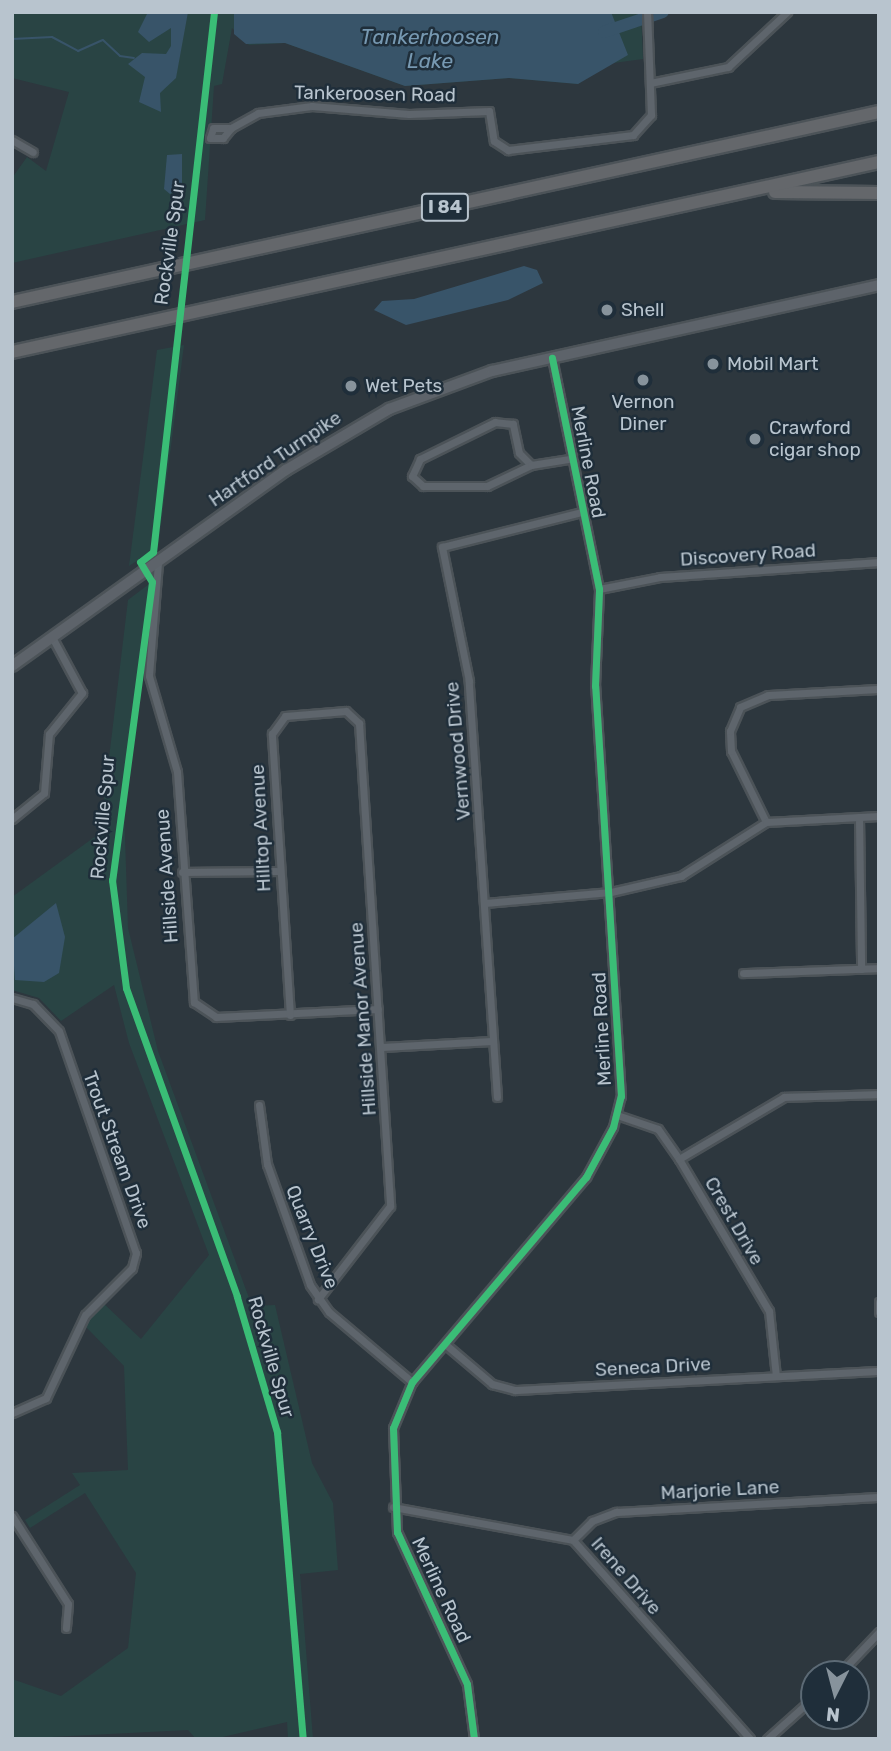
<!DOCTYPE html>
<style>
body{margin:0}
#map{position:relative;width:891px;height:1751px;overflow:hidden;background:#2d373e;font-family:Rubik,sans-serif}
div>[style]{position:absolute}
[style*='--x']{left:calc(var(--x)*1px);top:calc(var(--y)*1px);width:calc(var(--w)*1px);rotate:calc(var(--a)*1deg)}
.green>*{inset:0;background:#294444}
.water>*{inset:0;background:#385469}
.stream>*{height:2px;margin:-1px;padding:0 1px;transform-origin:1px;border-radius:1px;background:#385469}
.river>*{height:12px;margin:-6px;padding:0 6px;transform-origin:6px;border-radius:6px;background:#385469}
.roads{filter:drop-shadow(2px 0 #4c5358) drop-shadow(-2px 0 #4c5358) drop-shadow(0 2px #4c5358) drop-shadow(0 -2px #4c5358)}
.street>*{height:7px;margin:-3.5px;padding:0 3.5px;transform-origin:3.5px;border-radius:3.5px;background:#5e656c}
.secondary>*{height:10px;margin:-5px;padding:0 5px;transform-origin:5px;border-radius:5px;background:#5d636a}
.highway>*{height:12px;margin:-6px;padding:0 6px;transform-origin:6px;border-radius:6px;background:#64676b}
.cycleway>*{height:7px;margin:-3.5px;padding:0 3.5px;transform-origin:3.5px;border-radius:3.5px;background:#3abd76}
.dots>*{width:19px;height:19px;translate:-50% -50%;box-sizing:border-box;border:4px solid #1f2e3a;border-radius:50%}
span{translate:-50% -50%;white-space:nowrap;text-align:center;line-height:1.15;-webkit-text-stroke:5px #1f2e3a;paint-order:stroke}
.shield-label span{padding:2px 5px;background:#1f2e3a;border:2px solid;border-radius:5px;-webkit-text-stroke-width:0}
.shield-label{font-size:18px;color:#b8c4ce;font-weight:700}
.street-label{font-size:19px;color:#b8c4ce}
.poi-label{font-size:19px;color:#b8c4ce}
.left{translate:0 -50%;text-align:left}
.water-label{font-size:21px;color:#7799b2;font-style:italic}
.frame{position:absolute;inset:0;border:14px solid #b8c4ce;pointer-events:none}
.north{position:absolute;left:800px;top:1660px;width:70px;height:70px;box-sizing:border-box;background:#1f2e3a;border:2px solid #5c6a75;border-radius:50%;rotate:186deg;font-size:19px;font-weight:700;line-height:28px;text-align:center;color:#b8c4ce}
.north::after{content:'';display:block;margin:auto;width:24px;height:32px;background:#87939c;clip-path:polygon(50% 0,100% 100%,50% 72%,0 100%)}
</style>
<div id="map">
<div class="green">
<i style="clip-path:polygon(12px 12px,641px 12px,643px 59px,606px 64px,578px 84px,509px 78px,405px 86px,285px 43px,249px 45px,232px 28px,222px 84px,214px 86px,205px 220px,12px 263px,12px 178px,27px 157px,46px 171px,69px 92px,12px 78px)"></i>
<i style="clip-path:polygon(184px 345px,158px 547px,129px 566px,157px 350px)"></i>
<i style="clip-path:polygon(153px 581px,124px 808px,128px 928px,158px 1051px,252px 1306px,275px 1305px,312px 1463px,333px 1503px,338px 1570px,300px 1574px,313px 1739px,288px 1739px,287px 1722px,214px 1739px,196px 1739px,188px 1730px,12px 1739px,12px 1679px,61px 1696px,128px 1648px,136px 1573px,85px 1493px,30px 1528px,25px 1520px,80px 1485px,72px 1473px,128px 1470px,124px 1366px,86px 1327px,89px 1320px,101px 1301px,141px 1339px,209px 1255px,129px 1043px,114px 985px,61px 1021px,39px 998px,12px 990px,12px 897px,100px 833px,128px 600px)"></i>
</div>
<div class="water">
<i style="clip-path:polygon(148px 12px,188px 12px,176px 78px,160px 93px,161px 112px,139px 102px,145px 77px,128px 64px,142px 53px,166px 54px,171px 46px,171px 28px,149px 42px,138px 32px)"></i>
<i style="clip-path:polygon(234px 12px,611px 12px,628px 55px,578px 84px,509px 78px,405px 86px,285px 43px,246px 44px,234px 34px)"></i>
<i style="clip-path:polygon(182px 154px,182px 187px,170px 194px,164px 189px,167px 155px)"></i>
<i style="clip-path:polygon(524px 266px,537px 270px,543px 283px,508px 300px,406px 325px,374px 310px,382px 301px,414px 299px)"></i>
<i style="clip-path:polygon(56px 903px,65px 937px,59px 973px,44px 982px,15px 980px,12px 939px)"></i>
</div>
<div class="stream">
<i style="--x:12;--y:39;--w:40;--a:-2.9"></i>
<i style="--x:52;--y:37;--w:30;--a:28"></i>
<i style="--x:78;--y:51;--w:27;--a:-24"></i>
<i style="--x:103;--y:40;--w:23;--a:43"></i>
<i style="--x:120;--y:56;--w:14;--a:8"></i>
</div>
<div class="river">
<i style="--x:604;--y:32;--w:62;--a:-18.7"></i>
</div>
<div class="roads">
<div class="street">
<i style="--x:650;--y:83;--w:80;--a:-11.6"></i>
<i style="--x:728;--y:67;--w:81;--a:-43"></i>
<i style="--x:231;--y:128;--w:13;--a:129"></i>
<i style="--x:223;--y:138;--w:13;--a:180"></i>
<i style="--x:210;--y:138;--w:10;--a:-73"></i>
<i style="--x:213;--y:128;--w:18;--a:0"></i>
<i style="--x:231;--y:128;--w:31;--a:-29"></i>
<i style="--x:258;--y:113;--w:54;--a:-7.4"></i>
<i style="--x:312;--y:106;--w:97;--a:4.7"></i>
<i style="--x:409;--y:114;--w:80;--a:-2.1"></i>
<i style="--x:489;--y:111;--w:30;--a:81"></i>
<i style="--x:494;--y:141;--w:17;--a:33"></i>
<i style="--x:508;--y:150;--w:126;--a:-6.8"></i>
<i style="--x:633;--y:135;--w:27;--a:-48"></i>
<i style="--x:651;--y:115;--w:103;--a:-92.2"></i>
<i style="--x:12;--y:140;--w:24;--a:30"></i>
<i style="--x:531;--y:465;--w:17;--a:-135"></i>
<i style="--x:519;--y:453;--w:30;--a:-102"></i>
<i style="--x:513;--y:424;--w:18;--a:-174"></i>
<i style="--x:495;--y:422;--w:84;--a:153.7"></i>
<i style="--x:420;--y:459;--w:19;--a:115"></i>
<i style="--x:412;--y:476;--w:15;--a:42"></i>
<i style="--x:423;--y:486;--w:64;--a:0"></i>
<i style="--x:487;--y:486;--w:49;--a:-25.5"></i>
<i style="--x:531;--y:465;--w:39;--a:-9"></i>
<i style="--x:158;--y:563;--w:113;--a:94.6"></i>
<i style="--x:149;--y:676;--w:100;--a:73.7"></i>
<i style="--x:177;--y:772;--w:231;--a:85.8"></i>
<i style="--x:194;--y:1002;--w:27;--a:34"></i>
<i style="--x:216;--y:1017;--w:162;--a:-2.8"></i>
<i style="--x:599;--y:589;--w:62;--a:-11.1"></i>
<i style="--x:660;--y:577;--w:220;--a:-3.9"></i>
<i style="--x:859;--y:817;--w:152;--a:89.2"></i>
<i style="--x:12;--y:819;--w:41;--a:-39.1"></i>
<i style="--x:44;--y:793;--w:59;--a:-85.2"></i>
<i style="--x:49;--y:734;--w:53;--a:-51.2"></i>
<i style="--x:82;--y:693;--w:64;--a:-118.2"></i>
<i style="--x:766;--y:822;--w:79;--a:-116.2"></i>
<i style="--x:731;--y:751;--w:20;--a:-93"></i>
<i style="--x:730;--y:731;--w:26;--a:-67"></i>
<i style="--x:740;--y:707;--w:30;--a:-23"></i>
<i style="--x:768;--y:695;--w:111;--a:-3.1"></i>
<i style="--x:182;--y:872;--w:96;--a:-0.6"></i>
<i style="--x:485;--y:903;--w:126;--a:-5"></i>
<i style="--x:611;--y:892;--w:72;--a:-12.9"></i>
<i style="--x:681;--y:876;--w:101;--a:-32.4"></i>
<i style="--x:766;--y:822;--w:113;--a:-3"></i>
<i style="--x:743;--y:973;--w:136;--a:-2.1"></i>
<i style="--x:12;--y:998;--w:22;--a:16"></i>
<i style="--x:33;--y:1004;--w:37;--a:46"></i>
<i style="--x:59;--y:1031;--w:235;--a:70.9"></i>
<i style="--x:136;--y:1253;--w:16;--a:105"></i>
<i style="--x:132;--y:1268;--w:66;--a:135"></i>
<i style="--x:85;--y:1315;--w:92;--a:115.2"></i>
<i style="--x:46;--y:1398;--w:37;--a:156"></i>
<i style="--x:290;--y:1015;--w:282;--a:-93.7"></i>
<i style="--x:272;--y:734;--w:22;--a:-54"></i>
<i style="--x:285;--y:716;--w:61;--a:-4.7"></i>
<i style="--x:346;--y:711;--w:18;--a:43"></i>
<i style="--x:359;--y:723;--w:484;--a:86.3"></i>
<i style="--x:390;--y:1206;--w:118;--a:127.7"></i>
<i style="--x:381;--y:1047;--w:112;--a:-3.1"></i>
<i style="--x:497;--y:1097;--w:417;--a:-93.9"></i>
<i style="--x:469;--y:681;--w:137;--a:-101.4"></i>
<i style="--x:442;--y:547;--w:143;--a:-14.1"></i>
<i style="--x:259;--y:1105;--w:60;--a:82.3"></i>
<i style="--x:267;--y:1164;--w:128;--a:70.4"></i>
<i style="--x:310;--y:1285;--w:33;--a:55"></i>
<i style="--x:329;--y:1312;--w:109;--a:40.1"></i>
<i style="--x:617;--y:1115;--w:43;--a:18.9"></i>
<i style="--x:658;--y:1129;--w:37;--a:55"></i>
<i style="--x:679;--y:1159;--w:177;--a:59.4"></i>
<i style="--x:769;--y:1311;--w:65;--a:83.9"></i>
<i style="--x:679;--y:1159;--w:122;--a:-30.6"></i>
<i style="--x:784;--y:1097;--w:95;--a:-1.8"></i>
<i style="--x:879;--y:1302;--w:10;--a:90"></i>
<i style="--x:445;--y:1344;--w:62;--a:40.4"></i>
<i style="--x:492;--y:1384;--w:24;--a:15"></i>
<i style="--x:515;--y:1390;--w:364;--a:-3"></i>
<i style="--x:393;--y:1507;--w:183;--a:10.4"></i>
<i style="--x:573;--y:1540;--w:266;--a:48.3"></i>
<i style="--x:12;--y:1516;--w:104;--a:57.5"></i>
<i style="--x:68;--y:1604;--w:24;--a:95"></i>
<i style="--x:573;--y:1540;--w:27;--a:-45"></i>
<i style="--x:592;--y:1521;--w:26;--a:-21"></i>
<i style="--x:616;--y:1512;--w:263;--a:-3.3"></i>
<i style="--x:839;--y:1674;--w:58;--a:-46.4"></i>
<i style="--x:474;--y:1739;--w:55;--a:-97.3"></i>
<i style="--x:467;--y:1684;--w:167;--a:-114.7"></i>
<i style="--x:397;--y:1532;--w:104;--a:-92.2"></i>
<i style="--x:393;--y:1428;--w:50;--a:-67.6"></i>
<i style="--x:412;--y:1382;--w:269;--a:-49.7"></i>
<i style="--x:586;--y:1177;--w:57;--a:-61.6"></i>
<i style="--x:613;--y:1127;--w:32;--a:-76"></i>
<i style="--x:621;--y:1096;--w:411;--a:-93.6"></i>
<i style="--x:595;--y:686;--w:97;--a:-87.6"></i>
<i style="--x:599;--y:589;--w:236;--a:-101.5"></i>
<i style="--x:767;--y:1739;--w:63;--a:-41.8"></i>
</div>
<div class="secondary">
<i style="--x:12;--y:666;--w:337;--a:-35.6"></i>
<i style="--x:286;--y:470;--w:120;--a:-30.6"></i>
<i style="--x:389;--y:409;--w:110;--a:-20.3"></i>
<i style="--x:492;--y:371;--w:396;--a:-12.5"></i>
</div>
<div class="highway">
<i style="--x:775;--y:192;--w:104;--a:0.6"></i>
<i style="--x:12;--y:302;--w:888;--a:-12.36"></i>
<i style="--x:12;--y:352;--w:888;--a:-12.36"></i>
</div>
</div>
<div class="cycleway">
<i style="--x:214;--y:12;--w:543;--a:96.44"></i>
<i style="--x:153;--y:552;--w:16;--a:142"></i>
<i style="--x:140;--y:562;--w:23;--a:59"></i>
<i style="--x:152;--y:582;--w:301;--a:97.6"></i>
<i style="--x:112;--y:880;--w:109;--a:82.6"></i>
<i style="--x:126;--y:988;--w:328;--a:70.2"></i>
<i style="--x:237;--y:1297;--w:141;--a:73.5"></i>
<i style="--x:277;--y:1432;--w:308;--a:85.2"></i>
<i style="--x:474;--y:1739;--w:55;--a:-97.3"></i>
<i style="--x:467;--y:1684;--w:167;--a:-114.7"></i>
<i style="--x:397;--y:1532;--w:104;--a:-92.2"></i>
<i style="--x:393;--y:1428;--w:50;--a:-67.6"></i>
<i style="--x:412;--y:1382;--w:269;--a:-49.7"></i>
<i style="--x:586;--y:1177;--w:57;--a:-61.6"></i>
<i style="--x:613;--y:1127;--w:32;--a:-76"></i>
<i style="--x:621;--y:1096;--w:411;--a:-93.6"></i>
<i style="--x:595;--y:686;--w:97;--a:-87.6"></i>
<i style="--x:599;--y:589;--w:236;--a:-101.5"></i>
</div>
<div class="dots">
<i style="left:607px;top:310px;background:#87939c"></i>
<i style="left:713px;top:364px;background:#87939c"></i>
<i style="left:643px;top:380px;background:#87939c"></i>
<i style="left:351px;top:386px;background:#87939c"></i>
<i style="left:755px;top:439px;background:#87939c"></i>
</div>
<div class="shield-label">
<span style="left:445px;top:207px">I 84</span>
</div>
<div class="street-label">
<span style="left:375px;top:94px;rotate:1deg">Tankeroosen Road</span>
<span style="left:170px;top:243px;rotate:-82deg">Rockville Spur</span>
<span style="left:275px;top:459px;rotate:-34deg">Hartford Turnpike</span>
<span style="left:588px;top:462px;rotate:79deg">Merline Road</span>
<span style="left:748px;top:555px;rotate:-4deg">Discovery Road</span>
<span style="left:458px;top:751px;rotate:-95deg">Vernwood Drive</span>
<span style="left:103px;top:817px;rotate:-85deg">Rockville Spur</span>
<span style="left:261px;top:828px;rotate:-93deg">Hilltop Avenue</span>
<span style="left:167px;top:876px;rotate:-94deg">Hillside Avenue</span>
<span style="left:363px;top:1019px;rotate:-94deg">Hillside Manor Avenue</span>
<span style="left:602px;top:1029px;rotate:-93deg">Merline Road</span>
<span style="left:117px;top:1150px;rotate:70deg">Trout Stream Drive</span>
<span style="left:734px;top:1221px;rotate:60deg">Crest Drive</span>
<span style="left:312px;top:1237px;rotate:68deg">Quarry Drive</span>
<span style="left:271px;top:1357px;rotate:74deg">Rockville Spur</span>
<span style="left:653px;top:1367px;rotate:-3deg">Seneca Drive</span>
<span style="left:720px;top:1490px;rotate:-3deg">Marjorie Lane</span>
<span style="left:626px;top:1576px;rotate:49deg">Irene Drive</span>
<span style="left:441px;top:1590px;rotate:65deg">Merline Road</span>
</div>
<div class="poi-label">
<span class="left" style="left:621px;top:310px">Shell</span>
<span class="left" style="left:727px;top:364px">Mobil Mart</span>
<span class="left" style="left:365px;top:386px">Wet Pets</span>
<span style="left:643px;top:413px">Vernon<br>Diner</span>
<span class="left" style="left:769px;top:439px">Crawford<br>cigar shop</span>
</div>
<div class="water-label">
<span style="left:430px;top:49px">Tankerhoosen<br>Lake</span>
</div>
<div class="frame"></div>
<div class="north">N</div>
</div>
